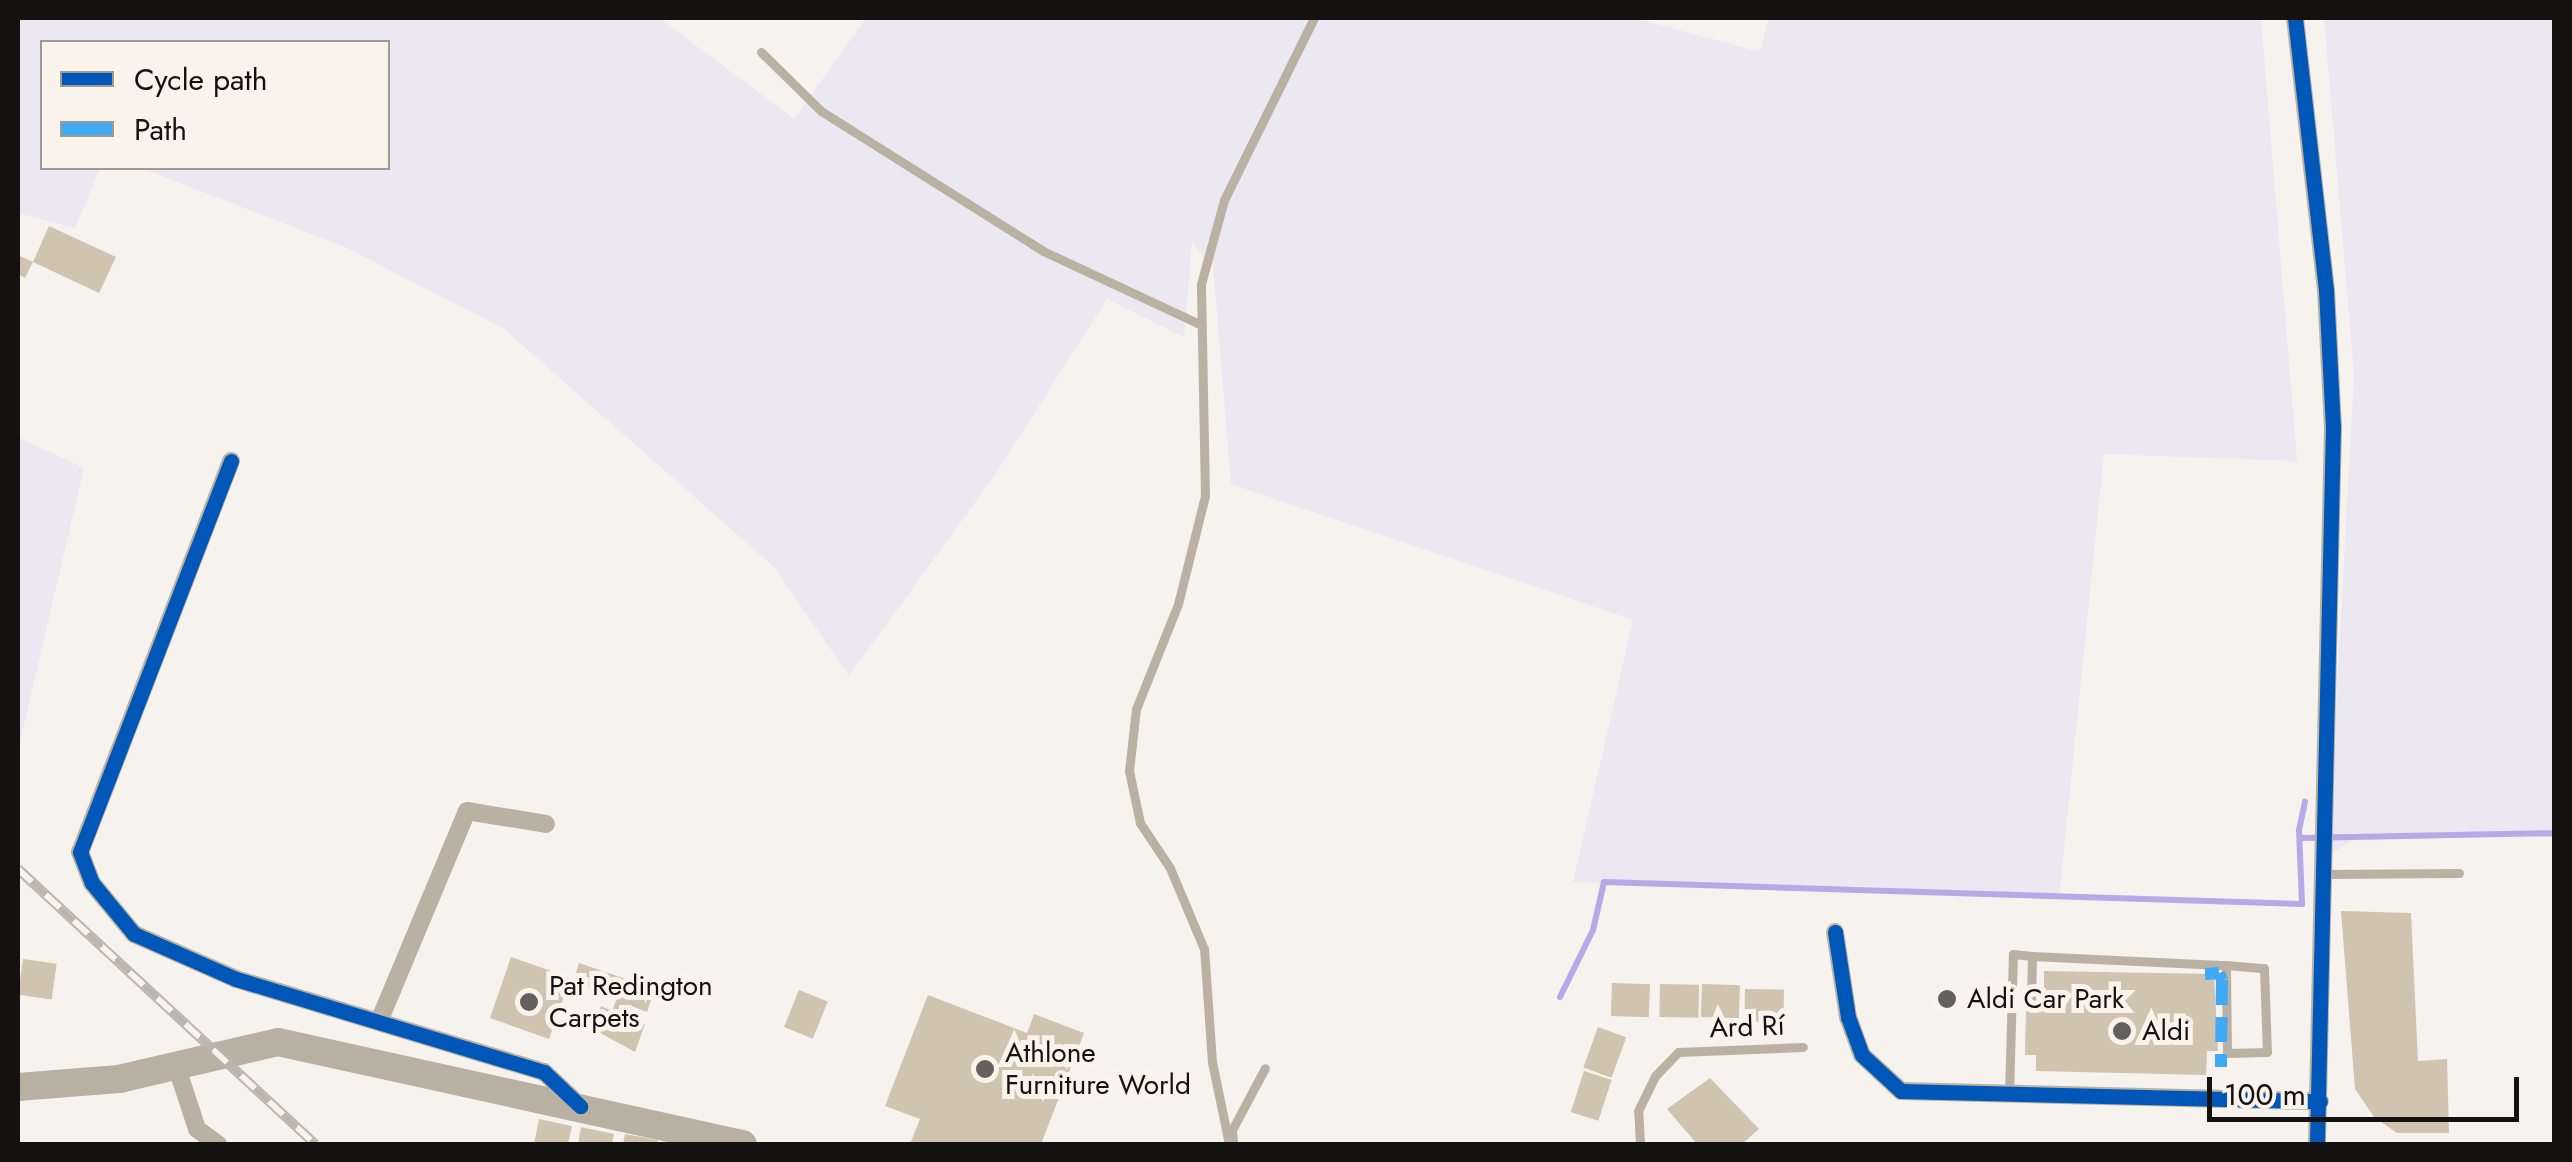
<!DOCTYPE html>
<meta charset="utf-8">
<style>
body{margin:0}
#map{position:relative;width:2572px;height:1162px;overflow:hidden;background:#f6f2ee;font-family:Jost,sans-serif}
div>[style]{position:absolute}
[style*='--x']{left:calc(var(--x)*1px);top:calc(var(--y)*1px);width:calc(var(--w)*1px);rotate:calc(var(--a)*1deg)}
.green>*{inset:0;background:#ebe8f2}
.stream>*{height:6px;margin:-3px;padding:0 3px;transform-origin:3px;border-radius:3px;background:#b5a9e6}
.building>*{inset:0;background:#d0c3af;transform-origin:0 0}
.lane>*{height:9px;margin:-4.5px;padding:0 4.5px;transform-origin:4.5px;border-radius:4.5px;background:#bab1a2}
.street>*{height:18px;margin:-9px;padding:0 9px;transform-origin:9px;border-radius:9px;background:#bab1a2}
.secondary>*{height:28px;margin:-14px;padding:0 14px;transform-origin:14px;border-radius:14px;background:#bab0a1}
.rail>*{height:10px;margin-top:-5px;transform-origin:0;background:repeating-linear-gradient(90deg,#f9f3eb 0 19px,#bab5ad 0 38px);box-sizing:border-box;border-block:2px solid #bab5ad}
.quiet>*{height:12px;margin-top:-6px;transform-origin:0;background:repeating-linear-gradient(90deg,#3fa9f5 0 25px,transparent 0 37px)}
.cycleway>*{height:15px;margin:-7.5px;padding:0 7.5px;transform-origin:7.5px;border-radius:7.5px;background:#0057b8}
.dots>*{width:28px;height:28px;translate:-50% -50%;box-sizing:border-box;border:5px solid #f9f3eb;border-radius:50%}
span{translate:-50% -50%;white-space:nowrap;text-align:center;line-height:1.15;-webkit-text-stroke:10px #f9f3eb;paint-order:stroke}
.poi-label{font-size:28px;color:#141210}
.left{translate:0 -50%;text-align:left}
.street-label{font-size:28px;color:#141210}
.frame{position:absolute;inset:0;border:20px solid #141210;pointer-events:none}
.legend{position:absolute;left:40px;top:40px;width:350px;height:130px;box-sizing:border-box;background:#f9f3eb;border:2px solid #9d9993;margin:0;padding:12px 18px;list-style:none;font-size:30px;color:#141210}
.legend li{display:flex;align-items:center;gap:20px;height:50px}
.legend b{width:50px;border:2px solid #9d9993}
.scale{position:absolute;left:2207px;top:1077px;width:312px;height:45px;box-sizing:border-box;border:5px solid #141210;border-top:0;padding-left:12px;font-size:30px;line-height:35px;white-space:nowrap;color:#141210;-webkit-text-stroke:8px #f9f3eb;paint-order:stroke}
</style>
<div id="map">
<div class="green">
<i style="clip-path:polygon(18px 18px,659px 18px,794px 119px,866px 18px,1634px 18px,1760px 52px,1769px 18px,2261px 18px,2297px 461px,2104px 454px,2059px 898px,1858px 886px,1789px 891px,1573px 882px,1633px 620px,1231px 484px,1213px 265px,1192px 243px,1184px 337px,1107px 299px,995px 475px,849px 676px,774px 567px,504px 329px,345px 247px,141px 168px,388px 168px,388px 42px,42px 42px,42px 168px,100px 168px,75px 228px,22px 214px,18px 219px)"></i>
<i style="clip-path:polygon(2324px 18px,2554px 18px,2554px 832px,2358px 836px,2328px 856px,2354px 375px)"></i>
<i style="clip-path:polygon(18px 437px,84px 468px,18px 750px)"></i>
</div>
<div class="stream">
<i style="--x:2301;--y:838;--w:253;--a:-1.1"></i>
<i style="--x:1560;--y:997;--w:75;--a:-63.8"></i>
<i style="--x:1593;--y:930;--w:49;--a:-77.1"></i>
<i style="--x:1604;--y:882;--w:698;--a:1.81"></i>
<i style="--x:2302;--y:904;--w:74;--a:-92.3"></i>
<i style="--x:2299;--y:830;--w:29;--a:-78"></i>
</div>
<div class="building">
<i style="clip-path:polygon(49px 226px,116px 257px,99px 293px,33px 262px,25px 278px,18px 274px,18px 255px,33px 262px)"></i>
<i style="clip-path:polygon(2341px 911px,2411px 913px,2418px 1061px,2447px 1059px,2449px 1133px,2397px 1133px,2374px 1117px,2355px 1089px)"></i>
<i style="clip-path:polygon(511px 957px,574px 979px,579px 963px,655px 989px,647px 1012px,629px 1005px,625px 1017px,645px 1024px,635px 1052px,593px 1029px,601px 1006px,612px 1011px,617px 998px,581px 986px,578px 995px,566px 991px,549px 1039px,490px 1018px)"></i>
<i style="left:23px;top:959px;width:34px;height:36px;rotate:8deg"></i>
<i style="clip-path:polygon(2044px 971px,2214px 974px,2218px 1051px,2207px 1051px,2206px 1075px,2036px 1071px,2036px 1055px,2025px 1055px,2026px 1010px,2044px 1011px)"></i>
<i style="left:1612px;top:983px;width:38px;height:33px;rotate:2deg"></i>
<i style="left:1660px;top:984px;width:39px;height:33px;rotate:1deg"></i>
<i style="left:1702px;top:984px;width:38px;height:33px;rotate:2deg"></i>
<i style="left:1745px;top:989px;width:39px;height:33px;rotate:1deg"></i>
<i style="left:799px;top:990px;width:31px;height:40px;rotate:22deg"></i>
<i style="clip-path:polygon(928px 995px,1027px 1033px,1034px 1014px,1084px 1033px,1041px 1144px,910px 1144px,920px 1119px,885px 1106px)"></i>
<i style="left:1598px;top:1027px;width:30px;height:43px;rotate:20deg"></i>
<i style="left:1584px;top:1071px;width:29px;height:43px;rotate:18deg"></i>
<i style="clip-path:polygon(1710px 1078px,1759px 1129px,1742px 1144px,1697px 1144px,1667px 1109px)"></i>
<i style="clip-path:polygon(539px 1119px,572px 1126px,568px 1144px,534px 1144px)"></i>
<i style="clip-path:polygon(581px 1127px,614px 1134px,612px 1144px,578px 1144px)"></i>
<i style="clip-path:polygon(625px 1134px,658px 1140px,657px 1144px,623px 1144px)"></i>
</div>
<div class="lane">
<i style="--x:761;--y:52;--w:84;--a:44.5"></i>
<i style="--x:821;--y:111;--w:262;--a:32.2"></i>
<i style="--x:1043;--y:251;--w:175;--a:25"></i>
<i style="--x:2324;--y:874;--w:135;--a:-0.4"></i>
<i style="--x:2031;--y:1003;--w:47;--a:-88.8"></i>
<i style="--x:2009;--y:1095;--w:141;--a:-88.4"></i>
<i style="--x:2013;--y:954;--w:19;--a:6"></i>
<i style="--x:2032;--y:956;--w:194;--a:2.7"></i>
<i style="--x:2226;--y:965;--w:38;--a:5"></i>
<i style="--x:2264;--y:968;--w:84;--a:88"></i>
<i style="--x:2267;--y:1052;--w:40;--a:178.6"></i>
<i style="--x:2227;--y:1053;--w:88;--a:-90.7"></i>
<i style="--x:1233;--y:1142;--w:12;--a:-95"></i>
<i style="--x:1232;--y:1130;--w:70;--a:-62"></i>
<i style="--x:1229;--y:1144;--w:84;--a:-101.7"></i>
<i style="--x:1212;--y:1062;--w:113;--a:-94"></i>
<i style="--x:1204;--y:949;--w:88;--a:-112.8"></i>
<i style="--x:1170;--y:868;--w:54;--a:-123.7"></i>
<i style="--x:1140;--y:823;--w:53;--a:-101.9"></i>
<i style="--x:1129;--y:771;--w:62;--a:-83.6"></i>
<i style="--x:1136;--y:709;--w:113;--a:-68.2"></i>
<i style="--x:1178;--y:604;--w:111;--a:-76"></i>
<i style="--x:1205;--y:496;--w:212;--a:-91.1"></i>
<i style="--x:1201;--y:284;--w:87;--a:-74.7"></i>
<i style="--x:1224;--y:200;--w:203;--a:-63.7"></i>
<i style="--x:1640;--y:1144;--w:33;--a:-93"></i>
<i style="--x:1638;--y:1111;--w:39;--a:-64"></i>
<i style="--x:1655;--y:1076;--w:33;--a:-46"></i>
<i style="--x:1678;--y:1052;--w:125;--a:-2.3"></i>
</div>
<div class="street">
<i style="--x:2295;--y:18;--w:274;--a:83.5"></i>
<i style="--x:2326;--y:290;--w:137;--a:87.1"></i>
<i style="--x:2333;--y:427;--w:717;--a:91.28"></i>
<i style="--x:231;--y:461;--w:419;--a:111.1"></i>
<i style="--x:80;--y:852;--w:33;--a:69"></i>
<i style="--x:92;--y:883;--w:66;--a:50.5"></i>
<i style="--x:134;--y:934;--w:111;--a:23.8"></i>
<i style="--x:236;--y:979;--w:322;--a:16.8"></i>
<i style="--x:544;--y:1072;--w:48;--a:43.3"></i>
<i style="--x:1835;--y:932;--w:86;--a:81.3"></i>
<i style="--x:1848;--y:1017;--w:40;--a:69.8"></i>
<i style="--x:1862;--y:1055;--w:53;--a:42.7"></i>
<i style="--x:1901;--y:1091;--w:419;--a:1.4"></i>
<i style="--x:380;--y:1019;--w:225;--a:-67.3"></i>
<i style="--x:467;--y:811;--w:80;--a:9.3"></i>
<i style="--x:176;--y:1065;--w:67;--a:71.8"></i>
<i style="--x:197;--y:1129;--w:26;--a:36"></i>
</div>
<div class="secondary">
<i style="--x:18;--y:1087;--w:101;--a:-4.5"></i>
<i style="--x:119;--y:1079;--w:163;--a:-13.1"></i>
<i style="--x:278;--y:1042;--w:476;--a:12.4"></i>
</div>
<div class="rail">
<i style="--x:18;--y:869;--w:405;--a:42.8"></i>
</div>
<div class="quiet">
<i style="--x:2205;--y:974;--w:14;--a:-4"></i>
<i style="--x:2219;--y:973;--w:8;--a:67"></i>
<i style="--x:2222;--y:980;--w:87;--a:90.7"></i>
</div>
<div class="cycleway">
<i style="--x:2295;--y:18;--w:274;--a:83.5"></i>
<i style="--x:2326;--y:290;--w:137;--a:87.1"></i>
<i style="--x:2333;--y:427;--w:717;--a:91.28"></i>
<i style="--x:231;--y:461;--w:419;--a:111.1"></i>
<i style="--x:80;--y:852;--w:33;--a:69"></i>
<i style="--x:92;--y:883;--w:66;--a:50.5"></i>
<i style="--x:134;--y:934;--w:111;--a:23.8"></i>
<i style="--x:236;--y:979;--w:322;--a:16.8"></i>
<i style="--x:544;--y:1072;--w:50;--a:43.4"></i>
<i style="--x:1835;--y:932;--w:86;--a:81.3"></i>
<i style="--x:1848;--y:1017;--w:40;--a:69.8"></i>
<i style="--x:1862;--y:1055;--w:53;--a:42.7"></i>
<i style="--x:1901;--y:1091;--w:419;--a:1.4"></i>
</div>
<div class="dots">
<i style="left:1947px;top:999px;background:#63605e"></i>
<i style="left:529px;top:1002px;background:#63605e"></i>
<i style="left:2122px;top:1031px;background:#63605e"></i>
<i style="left:985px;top:1069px;background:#63605e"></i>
</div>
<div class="poi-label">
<span class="left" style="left:549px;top:1002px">Pat Redington<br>Carpets</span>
<span class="left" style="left:1967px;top:999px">Aldi Car Park</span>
<span class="left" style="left:2142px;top:1031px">Aldi</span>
<span class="left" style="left:1005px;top:1069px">Athlone<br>Furniture World</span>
</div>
<div class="street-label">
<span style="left:1747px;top:1027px;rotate:-2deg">Ard Rí</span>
</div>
<div class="frame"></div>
<ul class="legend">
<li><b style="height:12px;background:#0057b8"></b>Cycle path</li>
<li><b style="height:12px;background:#3fa9f5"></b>Path</li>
</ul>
<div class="scale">100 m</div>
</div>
